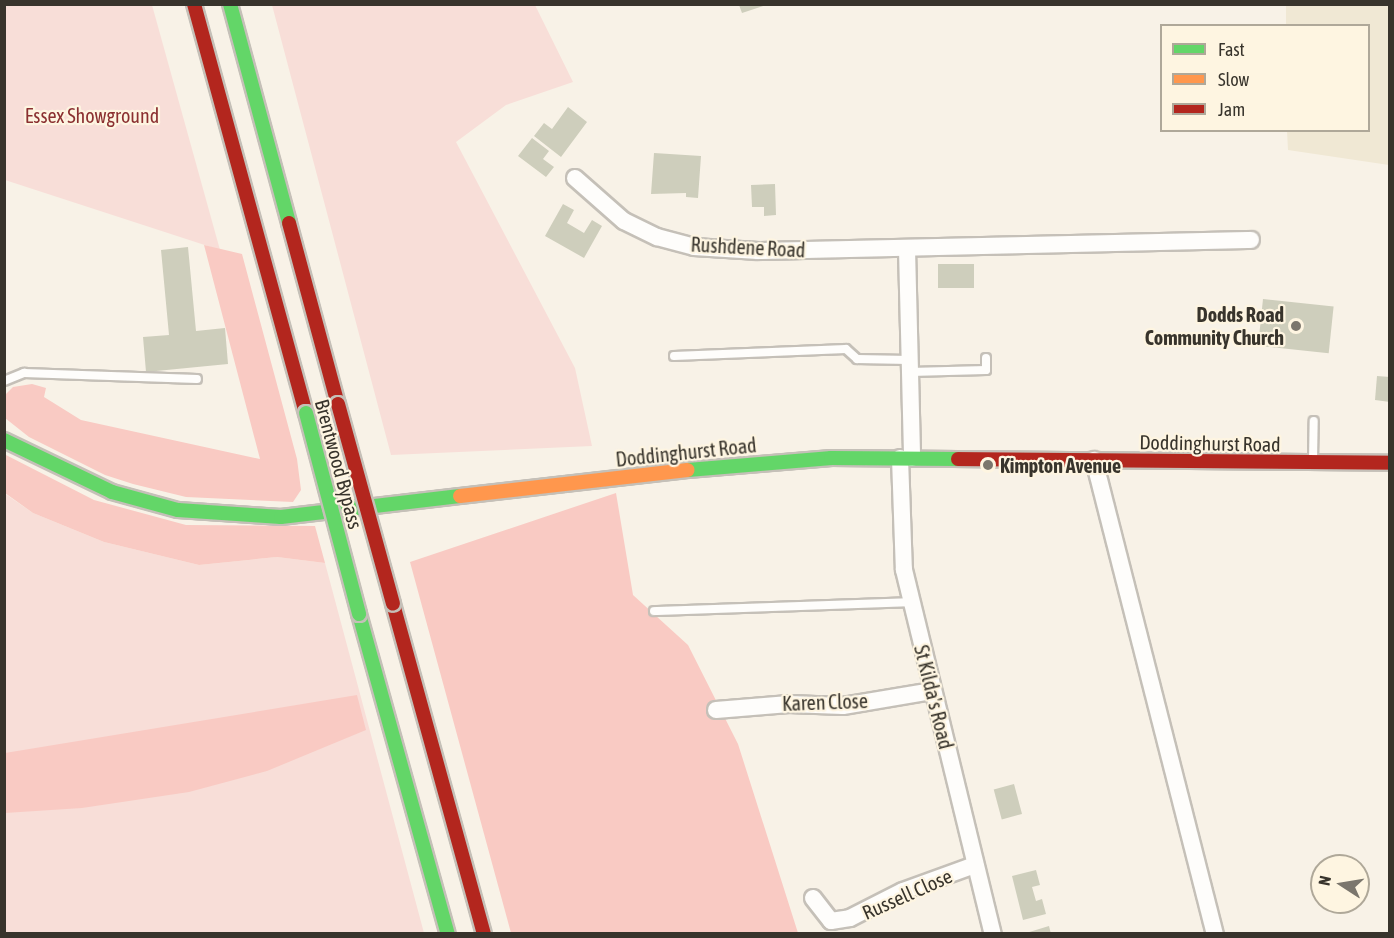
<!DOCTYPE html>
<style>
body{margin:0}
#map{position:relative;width:1394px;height:938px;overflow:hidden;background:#f8f2e7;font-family:"Asap Condensed",sans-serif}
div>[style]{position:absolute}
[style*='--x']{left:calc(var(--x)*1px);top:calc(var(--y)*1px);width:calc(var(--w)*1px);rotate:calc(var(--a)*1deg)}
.built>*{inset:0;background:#f0e8d4}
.green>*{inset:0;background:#f8ded8}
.forest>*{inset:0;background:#f9cac3}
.building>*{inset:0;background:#cecebc;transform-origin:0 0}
.roads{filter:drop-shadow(2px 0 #c5c0b8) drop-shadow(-2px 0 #c5c0b8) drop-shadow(0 2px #c5c0b8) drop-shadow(0 -2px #c5c0b8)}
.lane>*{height:8px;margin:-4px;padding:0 4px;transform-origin:4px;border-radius:4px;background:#fefdfb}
.street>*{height:16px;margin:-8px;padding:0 8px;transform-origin:8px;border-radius:8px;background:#fefdfb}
.fast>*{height:14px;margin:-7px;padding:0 7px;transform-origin:7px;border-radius:7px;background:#63d668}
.slow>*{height:14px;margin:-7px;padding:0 7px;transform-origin:7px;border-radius:7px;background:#ff974d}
.jam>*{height:14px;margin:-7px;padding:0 7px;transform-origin:7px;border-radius:7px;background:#b3261e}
.bridges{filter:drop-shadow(2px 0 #c5c0b8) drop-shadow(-2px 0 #c5c0b8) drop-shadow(0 2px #c5c0b8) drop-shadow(0 -2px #c5c0b8)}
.fast-bridge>*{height:14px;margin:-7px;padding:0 7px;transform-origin:7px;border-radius:7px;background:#63d668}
.jam-bridge>*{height:14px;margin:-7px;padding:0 7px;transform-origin:7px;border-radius:7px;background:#b3261e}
.dots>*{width:16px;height:16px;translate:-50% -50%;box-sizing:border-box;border:3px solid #fef5e1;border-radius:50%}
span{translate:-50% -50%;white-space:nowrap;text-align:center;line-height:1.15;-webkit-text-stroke:4.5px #fef5e1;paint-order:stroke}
.park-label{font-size:20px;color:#8b3031}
.street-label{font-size:20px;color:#38342c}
.poi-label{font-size:20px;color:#38342c;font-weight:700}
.right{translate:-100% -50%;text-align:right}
.left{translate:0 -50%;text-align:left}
.frame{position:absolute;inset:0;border:6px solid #38342c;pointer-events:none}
.legend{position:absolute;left:1160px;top:24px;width:210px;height:108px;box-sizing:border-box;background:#fef5e1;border:2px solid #afa899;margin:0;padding:8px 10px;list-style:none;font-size:18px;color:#38342c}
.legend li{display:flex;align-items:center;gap:12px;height:30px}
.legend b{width:30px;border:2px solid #afa899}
.north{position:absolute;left:1310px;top:854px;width:60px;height:60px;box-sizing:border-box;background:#fef5e1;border:2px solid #afa899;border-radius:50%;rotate:282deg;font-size:16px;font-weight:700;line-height:24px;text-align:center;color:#38342c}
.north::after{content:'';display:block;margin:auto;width:21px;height:27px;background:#7b766d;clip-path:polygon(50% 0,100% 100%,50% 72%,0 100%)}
</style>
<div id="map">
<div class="built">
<i style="clip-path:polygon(1286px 5px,1389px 5px,1389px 165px,1288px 150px,1287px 131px,1368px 130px,1368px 26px,1286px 25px)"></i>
</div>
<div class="green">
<i style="clip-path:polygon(5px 5px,152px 5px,220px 250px,5px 180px)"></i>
<i style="clip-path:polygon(272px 5px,535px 5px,573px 82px,506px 105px,456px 142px,575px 368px,592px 446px,391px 455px)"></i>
<i style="clip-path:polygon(4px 493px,33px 513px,104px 542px,199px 565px,277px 557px,325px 563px,424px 933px,5px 933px)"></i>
</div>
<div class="forest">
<i style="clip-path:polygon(204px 245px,242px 254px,297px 459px,301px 490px,293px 502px,186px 497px,133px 484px,105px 475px,29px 437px,5px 418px,5px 395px,13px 387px,32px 384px,46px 388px,44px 397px,81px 420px,260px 459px)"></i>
<i style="clip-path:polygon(4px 454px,94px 500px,186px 525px,315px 526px,325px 563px,277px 557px,199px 565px,104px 542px,33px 513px,5px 493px)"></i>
<i style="clip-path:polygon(616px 493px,633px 595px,688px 645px,738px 744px,798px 933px,511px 933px,410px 562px)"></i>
<i style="clip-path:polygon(357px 695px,366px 730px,267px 771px,189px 792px,82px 808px,5px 813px,5px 753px)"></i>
</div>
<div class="building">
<i style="clip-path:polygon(739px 5px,766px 5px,742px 13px)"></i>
<i style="clip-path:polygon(568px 107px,587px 122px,561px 157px,534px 136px,544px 123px,552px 129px)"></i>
<i style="clip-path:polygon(532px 138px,549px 151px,543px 159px,554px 167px,546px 177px,518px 156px)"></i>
<i style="clip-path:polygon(654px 153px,701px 156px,698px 198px,686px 197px,686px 193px,651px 194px)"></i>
<i style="clip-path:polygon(775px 184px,776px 215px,764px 216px,764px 207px,752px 207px,751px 185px)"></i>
<i style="clip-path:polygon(563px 204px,574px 210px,567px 223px,584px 233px,592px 220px,602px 226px,584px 258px,545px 236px)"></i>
<i style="clip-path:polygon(188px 247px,196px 331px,225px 328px,228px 364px,146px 372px,143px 337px,169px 335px,161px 250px)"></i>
<i style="left:974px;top:264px;width:24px;height:36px;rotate:90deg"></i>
<i style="left:1263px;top:299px;width:71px;height:47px;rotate:6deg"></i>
<i style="clip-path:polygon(1377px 376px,1390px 377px,1390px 402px,1375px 400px)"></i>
<i style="left:1014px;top:784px;width:31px;height:21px;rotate:75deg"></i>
<i style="clip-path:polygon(1036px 870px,1040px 885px,1032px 887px,1036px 901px,1042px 899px,1046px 914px,1023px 920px,1012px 876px)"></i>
<i style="clip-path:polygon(1049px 926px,1051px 934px,1026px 934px,1026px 933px)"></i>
</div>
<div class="roads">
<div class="lane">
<i style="--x:674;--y:356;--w:172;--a:-2.3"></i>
<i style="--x:846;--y:349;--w:15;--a:42"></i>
<i style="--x:857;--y:359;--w:52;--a:1.1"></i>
<i style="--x:910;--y:372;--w:76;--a:-1.5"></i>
<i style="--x:986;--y:370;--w:12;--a:-90"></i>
<i style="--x:4;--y:381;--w:22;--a:-22"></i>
<i style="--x:24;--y:373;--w:173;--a:2"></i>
<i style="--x:1313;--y:460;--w:39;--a:-89"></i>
<i style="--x:654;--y:611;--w:257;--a:-2"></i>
</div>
<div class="street">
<i style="--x:575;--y:178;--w:65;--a:41.3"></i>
<i style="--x:624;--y:221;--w:37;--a:26"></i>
<i style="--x:657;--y:237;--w:38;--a:15"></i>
<i style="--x:694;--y:247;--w:64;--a:3.6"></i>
<i style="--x:758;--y:251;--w:493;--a:-1.3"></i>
<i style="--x:907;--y:249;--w:209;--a:88.6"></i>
<i style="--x:900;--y:458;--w:112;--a:88"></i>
<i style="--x:904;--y:570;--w:375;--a:76.3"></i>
<i style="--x:1094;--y:460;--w:489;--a:75.7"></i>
<i style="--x:716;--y:710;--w:73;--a:-4.7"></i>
<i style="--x:789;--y:704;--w:54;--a:2.1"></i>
<i style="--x:843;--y:706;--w:91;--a:-9.5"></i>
<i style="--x:813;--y:898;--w:29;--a:52"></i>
<i style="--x:831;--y:921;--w:19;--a:-9"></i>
<i style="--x:850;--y:918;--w:59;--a:-27"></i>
<i style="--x:903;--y:891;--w:77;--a:-19.9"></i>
</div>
<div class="fast">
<i style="--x:230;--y:4;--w:227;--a:74.9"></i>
<i style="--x:4;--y:440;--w:120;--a:25.7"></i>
<i style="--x:112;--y:492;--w:68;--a:15.3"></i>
<i style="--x:178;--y:510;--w:103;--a:3.9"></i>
<i style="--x:281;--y:517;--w:180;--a:-6.7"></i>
<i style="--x:688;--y:470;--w:144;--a:-4.8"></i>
<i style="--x:831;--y:458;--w:127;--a:0.5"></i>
<i style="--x:359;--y:614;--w:332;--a:74.5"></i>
</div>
<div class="slow">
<i style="--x:460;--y:496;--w:229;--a:-6.5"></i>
</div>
<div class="jam">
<i style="--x:194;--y:4;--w:424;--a:74.7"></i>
<i style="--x:289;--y:223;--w:188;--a:74.9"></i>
<i style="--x:958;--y:459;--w:432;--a:0.5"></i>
<i style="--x:393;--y:604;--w:342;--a:74.6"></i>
</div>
</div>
<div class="bridges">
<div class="fast-bridge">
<i style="--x:306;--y:413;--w:208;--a:75.2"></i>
</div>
<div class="jam-bridge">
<i style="--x:338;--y:404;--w:207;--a:74.6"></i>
</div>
</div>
<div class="dots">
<i style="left:1296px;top:326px;background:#7b766d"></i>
<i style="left:988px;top:465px;background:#7b766d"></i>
</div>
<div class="park-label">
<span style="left:92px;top:115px">Essex Showground</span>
</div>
<div class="street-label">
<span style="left:748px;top:247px;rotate:3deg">Rushdene Road</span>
<span style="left:1210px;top:443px;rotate:1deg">Doddinghurst Road</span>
<span style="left:686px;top:452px;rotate:-6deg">Doddinghurst Road</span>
<span style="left:339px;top:464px;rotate:75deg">Brentwood Bypass</span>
<span style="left:934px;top:697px;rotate:76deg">St Kilda's Road</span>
<span style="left:825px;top:702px;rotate:-2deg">Karen Close</span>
<span style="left:907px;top:894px;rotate:-24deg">Russell Close</span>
</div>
<div class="poi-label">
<span class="right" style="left:1284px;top:326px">Dodds Road<br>Community Church</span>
<span class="left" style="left:1000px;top:465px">Kimpton Avenue</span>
</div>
<div class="frame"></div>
<ul class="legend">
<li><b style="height:8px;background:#63d668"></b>Fast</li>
<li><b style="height:8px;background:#ff974d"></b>Slow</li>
<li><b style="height:8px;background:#b3261e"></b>Jam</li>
</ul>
<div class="north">N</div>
</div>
